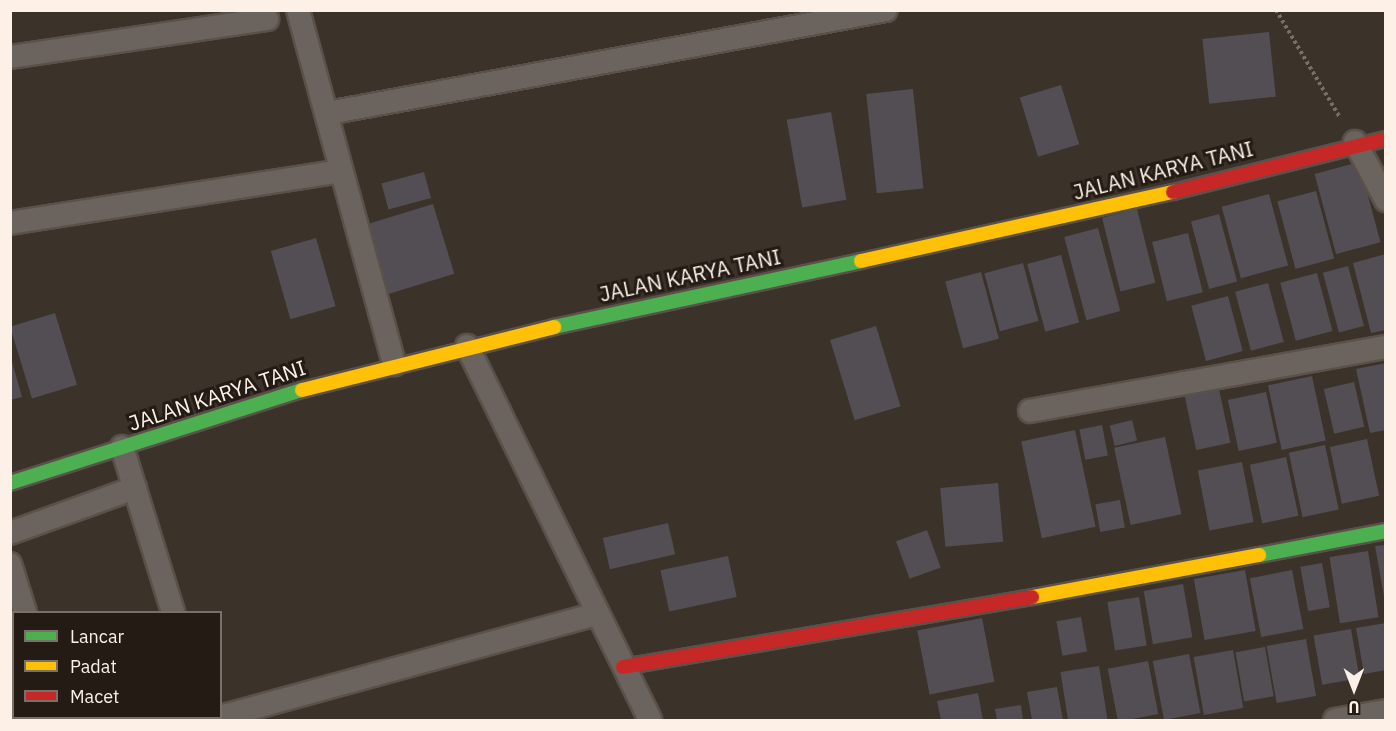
<!DOCTYPE html>
<style>
body{margin:0}
#map{position:relative;width:1396px;height:731px;overflow:hidden;background:#3b322a;font-family:"IBM Plex Sans",sans-serif}
div>[style]{position:absolute}
[style*='--x']{left:calc(var(--x)*1px);top:calc(var(--y)*1px);width:calc(var(--w)*1px);rotate:calc(var(--a)*1deg)}
.building>*{inset:0;background:#524e53;transform-origin:0 0}
.path>*{height:4px;margin-top:-2px;transform-origin:0;background:repeating-linear-gradient(90deg,#766f6a 0 3px,transparent 0 6px)}
.roads{filter:drop-shadow(2px 0 #5a514a) drop-shadow(-2px 0 #5a514a) drop-shadow(0 2px #5a514a) drop-shadow(0 -2px #5a514a)}
.street>*{height:22px;margin:-11px;padding:0 11px;transform-origin:11px;border-radius:11px;background:#6b635d}
.fast>*{height:14px;margin:-7px;padding:0 7px;transform-origin:7px;border-radius:7px;background:#4caf50}
.slow>*{height:14px;margin:-7px;padding:0 7px;transform-origin:7px;border-radius:7px;background:#ffc107}
.jam>*{height:14px;margin:-7px;padding:0 7px;transform-origin:7px;border-radius:7px;background:#c62828}
span{translate:-50% -50%;white-space:nowrap;text-align:center;line-height:1.15;-webkit-text-stroke:6px #231b14;paint-order:stroke}
.street-label{font-size:21px;color:#fcf0e7}
.frame{position:absolute;inset:0;border:12px solid #fcf0e7;pointer-events:none}
.legend{position:absolute;left:12px;top:611px;width:210px;height:108px;box-sizing:border-box;background:#231b14;border:2px solid #7a7068;margin:0;padding:8px 10px;list-style:none;font-size:18px;color:#fcf0e7}
.legend li{display:flex;align-items:center;gap:12px;height:30px}
.legend b{width:30px;border:2px solid #7a7068}
.north{position:absolute;left:1324px;top:659px;width:60px;height:60px;-webkit-text-stroke:4px #231b14;paint-order:stroke;rotate:180deg;font-size:16px;font-weight:700;line-height:24px;text-align:center;color:#fcf0e7}
.north::after{content:'';display:block;margin:auto;width:21px;height:27px;background:#fcf0e7;clip-path:polygon(50% 0,100% 100%,50% 72%,0 100%)}
</style>
<div id="map">
<div class="building">
<i style="left:1269px;top:32px;width:65px;height:67px;rotate:84deg"></i>
<i style="left:1061px;top:85px;width:62px;height:43px;rotate:73deg"></i>
<i style="left:913px;top:89px;width:100px;height:47px;rotate:84deg"></i>
<i style="left:831px;top:112px;width:89px;height:45px;rotate:80deg"></i>
<i style="left:1359px;top:162px;width:83px;height:46px;rotate:75deg"></i>
<i style="left:424px;top:172px;width:27px;height:44px;rotate:75deg"></i>
<i style="left:1316px;top:191px;width:70px;height:40px;rotate:75deg"></i>
<i style="left:1269px;top:194px;width:74px;height:49px;rotate:75deg"></i>
<i style="left:433px;top:204px;width:73px;height:69px;rotate:73deg"></i>
<i style="left:1137px;top:209px;width:76px;height:36px;rotate:76deg"></i>
<i style="left:1219px;top:214px;width:70px;height:29px;rotate:75deg"></i>
<i style="left:1098px;top:228px;width:86px;height:35px;rotate:75deg"></i>
<i style="left:1188px;top:233px;width:61px;height:37px;rotate:76deg"></i>
<i style="left:316px;top:238px;width:71px;height:47px;rotate:74deg"></i>
<i style="clip-path:polygon(1386px 254px,1386px 330px,1371px 333px,1353px 263px)"></i>
<i style="left:1061px;top:255px;width:70px;height:35px;rotate:75deg"></i>
<i style="left:1023px;top:263px;width:60px;height:40px;rotate:75deg"></i>
<i style="left:1348px;top:266px;width:62px;height:26px;rotate:75deg"></i>
<i style="left:981px;top:272px;width:69px;height:37px;rotate:75deg"></i>
<i style="left:1317px;top:273px;width:60px;height:38px;rotate:75deg"></i>
<i style="left:1268px;top:283px;width:61px;height:34px;rotate:75deg"></i>
<i style="left:1228px;top:296px;width:57px;height:38px;rotate:75deg"></i>
<i style="left:55px;top:313px;width:75px;height:47px;rotate:73deg"></i>
<i style="left:876px;top:326px;width:84px;height:48px;rotate:73deg"></i>
<i style="clip-path:polygon(11px 358px,22px 397px,10px 400px,10px 359px)"></i>
<i style="clip-path:polygon(1386px 363px,1386px 430px,1370px 433px,1356px 369px)"></i>
<i style="left:1312px;top:376px;width:66px;height:45px;rotate:78deg"></i>
<i style="left:1354px;top:382px;width:46px;height:31px;rotate:77deg"></i>
<i style="left:1219px;top:389px;width:55px;height:35px;rotate:78deg"></i>
<i style="left:1266px;top:392px;width:52px;height:39px;rotate:78deg"></i>
<i style="left:1132px;top:420px;width:21px;height:23px;rotate:76deg"></i>
<i style="left:1102px;top:425px;width:31px;height:23px;rotate:79deg"></i>
<i style="left:1075px;top:430px;width:99px;height:55px;rotate:78deg"></i>
<i style="left:1165px;top:437px;width:79px;height:52px;rotate:78deg"></i>
<i style="left:1367px;top:439px;width:58px;height:38px;rotate:78deg"></i>
<i style="left:1325px;top:445px;width:66px;height:37px;rotate:78deg"></i>
<i style="left:1286px;top:457px;width:60px;height:37px;rotate:78deg"></i>
<i style="left:1242px;top:462px;width:61px;height:45px;rotate:79deg"></i>
<i style="left:998px;top:483px;width:59px;height:58px;rotate:85deg"></i>
<i style="left:1120px;top:500px;width:28px;height:25px;rotate:80deg"></i>
<i style="left:668px;top:523px;width:32px;height:67px;rotate:77deg"></i>
<i style="left:927px;top:530px;width:40px;height:33px;rotate:70deg"></i>
<i style="clip-path:polygon(1386px 545px,1386px 597px,1384px 597px,1375px 546px)"></i>
<i style="left:1368px;top:551px;width:67px;height:39px;rotate:81deg"></i>
<i style="left:728px;top:556px;width:42px;height:69px;rotate:78deg"></i>
<i style="left:1322px;top:563px;width:45px;height:22px;rotate:80deg"></i>
<i style="left:1245px;top:570px;width:62px;height:52px;rotate:80deg"></i>
<i style="left:1292px;top:570px;width:60px;height:43px;rotate:79deg"></i>
<i style="left:1183px;top:584px;width:54px;height:40px;rotate:80deg"></i>
<i style="left:1139px;top:597px;width:49px;height:32px;rotate:81deg"></i>
<i style="left:1081px;top:617px;width:35px;height:25px;rotate:80deg"></i>
<i style="left:982px;top:618px;width:65px;height:66px;rotate:79deg"></i>
<i style="clip-path:polygon(1386px 623px,1386px 670px,1364px 674px,1356px 628px)"></i>
<i style="left:1351px;top:629px;width:50px;height:38px;rotate:80deg"></i>
<i style="left:1306px;top:639px;width:58px;height:40px;rotate:80deg"></i>
<i style="left:1265px;top:647px;width:50px;height:30px;rotate:80deg"></i>
<i style="left:1233px;top:650px;width:59px;height:40px;rotate:80deg"></i>
<i style="left:1189px;top:654px;width:60px;height:37px;rotate:79deg"></i>
<i style="left:1148px;top:661px;width:54px;height:41px;rotate:79deg"></i>
<i style="left:1099px;top:666px;width:55px;height:39px;rotate:81deg"></i>
<i style="clip-path:polygon(1057px 687px,1063px 720px,1032px 720px,1027px 692px)"></i>
<i style="clip-path:polygon(978px 693px,983px 720px,941px 720px,937px 701px)"></i>
<i style="clip-path:polygon(1021px 705px,1023px 720px,997px 720px,995px 709px)"></i>
</div>
<div class="path">
<i style="--x:1276;--y:10;--w:126;--a:59.3"></i>
</div>
<div class="roads">
<div class="street">
<i style="--x:298;--y:10;--w:367;--a:74.8"></i>
<i style="--x:10;--y:57;--w:260;--a:-8.4"></i>
<i style="--x:328;--y:113;--w:567;--a:-10.46"></i>
<i style="--x:1355;--y:142;--w:66;--a:61.9"></i>
<i style="--x:10;--y:223;--w:335;--a:-8.9"></i>
<i style="--x:467;--y:346;--w:416;--a:63.9"></i>
<i style="--x:1030;--y:411;--w:362;--a:-10.2"></i>
<i style="--x:122;--y:447;--w:173;--a:72.8"></i>
<i style="--x:10;--y:533;--w:133;--a:-19.8"></i>
<i style="--x:10;--y:564;--w:50;--a:72.6"></i>
<i style="--x:220;--y:717;--w:391;--a:-15.3"></i>
<i style="--x:58;--y:718;--w:2;--a:63"></i>
<i style="--x:1335;--y:720;--w:52;--a:-10"></i>
</div>
<div class="fast">
<i style="--x:554;--y:327;--w:314;--a:-12.1"></i>
<i style="--x:10;--y:483;--w:306;--a:-17.7"></i>
<i style="--x:1259;--y:555;--w:129;--a:-10.7"></i>
</div>
<div class="slow">
<i style="--x:861;--y:261;--w:320;--a:-12.5"></i>
<i style="--x:302;--y:390;--w:260;--a:-14"></i>
<i style="--x:1032;--y:597;--w:231;--a:-10.5"></i>
</div>
<div class="jam">
<i style="--x:1173;--y:192;--w:219;--a:-14"></i>
<i style="--x:623;--y:667;--w:415;--a:-9.7"></i>
</div>
</div>
<div class="street-label">
<span style="left:1163px;top:170px;rotate:-14deg">JALAN KARYA TANI</span>
<span style="left:690px;top:275px;rotate:-12deg">JALAN KARYA TANI</span>
<span style="left:217px;top:395px;rotate:-18deg">JALAN KARYA TANI</span>
</div>
<div class="frame"></div>
<ul class="legend">
<li><b style="height:8px;background:#4caf50"></b>Lancar</li>
<li><b style="height:8px;background:#ffc107"></b>Padat</li>
<li><b style="height:8px;background:#c62828"></b>Macet</li>
</ul>
<div class="north">U</div>
</div>
